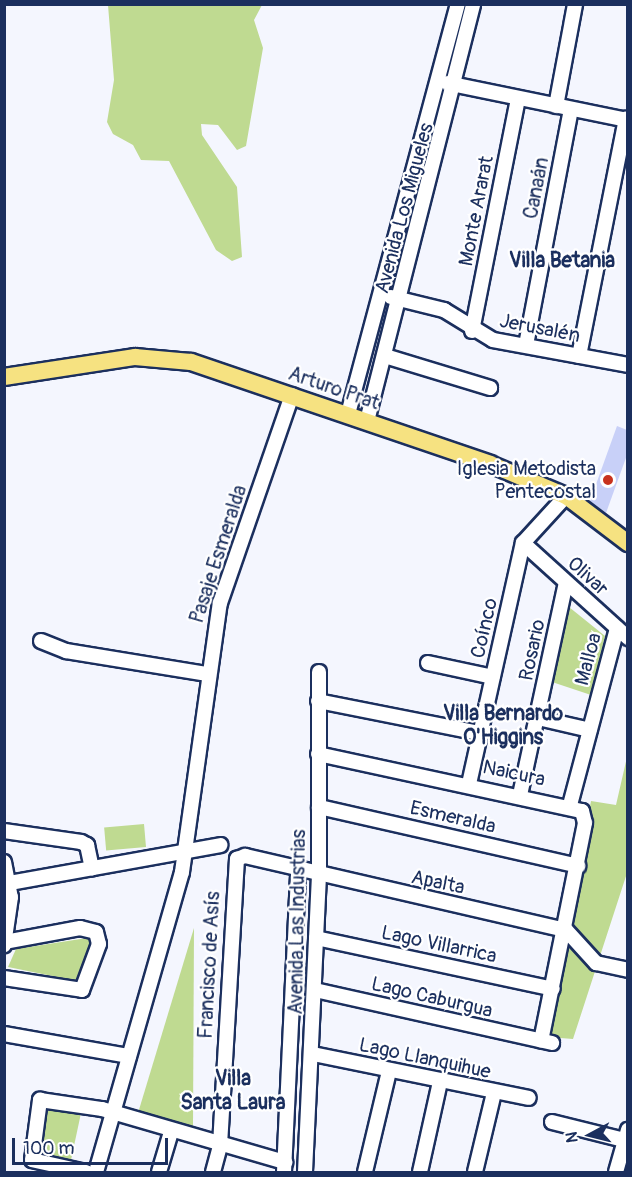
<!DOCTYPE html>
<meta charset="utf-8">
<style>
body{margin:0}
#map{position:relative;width:632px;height:1177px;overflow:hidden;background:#f4f6fe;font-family:Pangolin,sans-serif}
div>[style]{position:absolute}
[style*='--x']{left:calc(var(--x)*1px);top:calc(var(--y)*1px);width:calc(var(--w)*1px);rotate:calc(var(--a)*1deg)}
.green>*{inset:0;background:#bfda91;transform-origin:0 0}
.building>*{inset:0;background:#c8d0f8}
.roads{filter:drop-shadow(2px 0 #1b2f5e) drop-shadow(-2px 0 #1b2f5e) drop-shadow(0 2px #1b2f5e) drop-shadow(0 -2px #1b2f5e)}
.minor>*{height:14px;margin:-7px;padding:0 7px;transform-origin:7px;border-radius:7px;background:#fff}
.major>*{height:16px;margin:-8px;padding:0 8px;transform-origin:8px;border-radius:8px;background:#f6e281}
.dots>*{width:16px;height:16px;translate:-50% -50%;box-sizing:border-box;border:3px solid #fff;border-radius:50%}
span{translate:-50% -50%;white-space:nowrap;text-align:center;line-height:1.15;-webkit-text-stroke:4.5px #fff;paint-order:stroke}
.street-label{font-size:20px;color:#1b2f5e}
.poi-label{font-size:20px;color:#1b2f5e}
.right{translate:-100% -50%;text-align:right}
.neighbourhood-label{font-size:21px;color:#1b2f5e;font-weight:700}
.frame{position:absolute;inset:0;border:6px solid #1b2f5e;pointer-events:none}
.north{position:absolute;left:560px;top:1105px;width:60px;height:60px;-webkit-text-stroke:4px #fff;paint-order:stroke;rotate:263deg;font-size:16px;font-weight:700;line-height:24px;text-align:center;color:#1b2f5e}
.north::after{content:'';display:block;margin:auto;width:21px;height:27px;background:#1b2f5e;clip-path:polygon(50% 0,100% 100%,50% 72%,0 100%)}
.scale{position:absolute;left:12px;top:1138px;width:156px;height:27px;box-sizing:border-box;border:3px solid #1b2f5e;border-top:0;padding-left:8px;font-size:18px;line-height:21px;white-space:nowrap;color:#1b2f5e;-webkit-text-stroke:4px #fff;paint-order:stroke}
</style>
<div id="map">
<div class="green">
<i style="clip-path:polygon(108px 5px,262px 5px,254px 20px,263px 48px,246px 146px,237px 150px,218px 125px,201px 124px,202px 135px,237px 187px,242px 257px,232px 261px,216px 250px,169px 161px,141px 160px,133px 145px,113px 134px,107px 122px,114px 80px)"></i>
<i style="clip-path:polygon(564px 603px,605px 636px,591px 695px,552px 682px)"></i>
<i style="clip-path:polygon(627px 757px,627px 873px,573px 1039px,548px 1037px,591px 801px,616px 805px)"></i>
<i style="left:144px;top:824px;width:23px;height:40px;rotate:85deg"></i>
<i style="clip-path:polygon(194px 928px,193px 1126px,138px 1113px)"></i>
<i style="clip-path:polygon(87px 938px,91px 943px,77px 981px,8px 967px,16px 949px)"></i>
<i style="clip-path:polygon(49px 1110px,81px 1113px,71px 1160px,37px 1151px,43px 1113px)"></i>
</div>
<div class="building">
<i style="clip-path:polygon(617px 426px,627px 430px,627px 455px,606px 513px,590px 501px)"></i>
</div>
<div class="roads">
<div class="minor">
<i style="--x:447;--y:83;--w:185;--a:11.6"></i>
<i style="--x:556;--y:106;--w:104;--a:-79.4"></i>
<i style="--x:391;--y:297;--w:55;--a:13.8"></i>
<i style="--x:444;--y:310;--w:57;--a:31.5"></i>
<i style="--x:493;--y:340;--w:137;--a:10.5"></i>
<i style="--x:472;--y:331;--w:237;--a:-78.8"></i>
<i style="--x:526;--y:345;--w:240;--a:-79.2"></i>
<i style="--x:385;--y:356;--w:110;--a:16.9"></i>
<i style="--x:579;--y:356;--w:242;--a:-78.8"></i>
<i style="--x:348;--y:414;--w:424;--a:-75"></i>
<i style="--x:367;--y:421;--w:430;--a:-75.7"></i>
<i style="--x:523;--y:543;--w:142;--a:42.1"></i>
<i style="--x:41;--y:641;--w:27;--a:22"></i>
<i style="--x:66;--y:651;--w:142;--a:9.3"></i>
<i style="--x:428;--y:663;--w:66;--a:12.2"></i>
<i style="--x:318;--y:701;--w:165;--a:11.2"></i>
<i style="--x:538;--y:718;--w:53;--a:13"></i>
<i style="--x:318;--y:754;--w:270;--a:12.2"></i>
<i style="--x:582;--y:811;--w:12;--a:76"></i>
<i style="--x:585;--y:823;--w:222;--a:101.4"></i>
<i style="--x:469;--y:784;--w:247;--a:-77.4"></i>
<i style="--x:523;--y:543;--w:64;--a:-47.5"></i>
<i style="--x:520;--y:795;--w:217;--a:-77.8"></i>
<i style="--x:570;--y:805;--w:183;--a:-75.1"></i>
<i style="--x:319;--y:807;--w:266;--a:12.8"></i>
<i style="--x:4;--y:831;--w:78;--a:8.1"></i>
<i style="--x:81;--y:842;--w:7;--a:27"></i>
<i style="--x:87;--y:845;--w:24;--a:78"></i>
<i style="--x:4;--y:862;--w:36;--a:79"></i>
<i style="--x:11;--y:897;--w:49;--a:98.3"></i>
<i style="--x:4;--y:884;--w:220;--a:-10.2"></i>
<i style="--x:316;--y:938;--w:242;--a:12.1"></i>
<i style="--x:4;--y:978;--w:79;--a:8.7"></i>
<i style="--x:82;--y:990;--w:49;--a:-69.7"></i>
<i style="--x:99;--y:944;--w:12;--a:-104"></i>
<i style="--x:96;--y:932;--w:16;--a:-166"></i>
<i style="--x:80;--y:928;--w:76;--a:169.4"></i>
<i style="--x:315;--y:990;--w:243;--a:12.6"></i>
<i style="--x:4;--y:1034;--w:127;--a:10"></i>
<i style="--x:313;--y:1054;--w:220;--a:11.5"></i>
<i style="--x:552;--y:1122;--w:78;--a:14"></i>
<i style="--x:86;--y:1172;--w:55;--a:-167.5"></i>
<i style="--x:32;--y:1160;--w:61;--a:-82.4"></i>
<i style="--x:40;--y:1100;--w:63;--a:8.3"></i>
<i style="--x:102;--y:1109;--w:191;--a:16.2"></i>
<i style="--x:96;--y:1172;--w:312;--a:-74"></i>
<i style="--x:182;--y:872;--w:272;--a:-82"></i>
<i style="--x:220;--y:603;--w:220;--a:-70.9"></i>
<i style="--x:159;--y:1172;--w:42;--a:-73.3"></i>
<i style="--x:213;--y:1172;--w:28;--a:-75"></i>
<i style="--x:220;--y:1145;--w:287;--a:-86.6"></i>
<i style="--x:237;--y:859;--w:9;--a:-21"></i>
<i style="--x:245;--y:856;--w:329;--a:13"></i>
<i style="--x:566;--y:930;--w:45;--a:47.7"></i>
<i style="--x:596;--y:963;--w:33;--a:12"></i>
<i style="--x:284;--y:1172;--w:301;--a:-87.3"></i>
<i style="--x:305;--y:1172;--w:295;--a:-87.3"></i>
<i style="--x:319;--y:877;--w:205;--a:-90"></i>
<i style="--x:365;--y:1172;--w:104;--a:-76.6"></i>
<i style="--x:420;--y:1172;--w:92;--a:-77.5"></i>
<i style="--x:475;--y:1172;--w:81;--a:-76.5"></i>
<i style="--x:616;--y:1172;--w:44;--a:-74.1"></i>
</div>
<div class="major">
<i style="--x:4;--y:377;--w:133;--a:-8.7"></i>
<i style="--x:135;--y:357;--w:56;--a:5.1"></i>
<i style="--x:191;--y:362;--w:316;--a:18.8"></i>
<i style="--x:490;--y:464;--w:82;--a:22.8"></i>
<i style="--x:566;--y:496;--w:78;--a:37.2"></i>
</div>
</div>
<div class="dots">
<i style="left:608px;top:480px;background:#c8321e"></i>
</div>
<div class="street-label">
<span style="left:536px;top:188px;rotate:-79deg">Canaán</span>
<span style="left:404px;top:208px;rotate:-75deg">Avenida Los Migueles</span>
<span style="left:476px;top:211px;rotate:-79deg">Monte Ararat</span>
<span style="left:540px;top:328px;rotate:11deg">Jerusalén</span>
<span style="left:334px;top:388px;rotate:19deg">Arturo Prat</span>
<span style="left:218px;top:554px;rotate:-72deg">Pasaje Esmeralda</span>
<span style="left:588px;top:576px;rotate:42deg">Olivar</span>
<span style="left:484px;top:628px;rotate:-77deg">Coínco</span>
<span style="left:532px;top:650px;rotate:-78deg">Rosario</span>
<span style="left:588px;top:659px;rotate:-75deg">Malloa</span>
<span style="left:514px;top:773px;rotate:12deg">Naicura</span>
<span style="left:453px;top:817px;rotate:13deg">Esmeralda</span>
<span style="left:438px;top:882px;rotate:12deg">Apalta</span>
<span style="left:297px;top:922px;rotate:-89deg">Avenida Las Industrias</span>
<span style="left:439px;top:944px;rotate:12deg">Lago Villarrica</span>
<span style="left:209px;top:965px;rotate:-87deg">Francisco de Asís</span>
<span style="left:432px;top:997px;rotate:13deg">Lago Caburgua</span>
<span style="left:425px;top:1058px;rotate:12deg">Lago Llanquihue</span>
</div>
<div class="poi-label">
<span class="right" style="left:596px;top:480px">Iglesia Metodista<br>Pentecostal</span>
</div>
<div class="neighbourhood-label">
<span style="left:562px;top:261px">Villa Betania</span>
<span style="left:503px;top:726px">Villa Bernardo<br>O'Higgins</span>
<span style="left:233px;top:1091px">Villa<br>Santa Laura</span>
</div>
<div class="frame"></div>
<div class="north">N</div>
<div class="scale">100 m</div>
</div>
